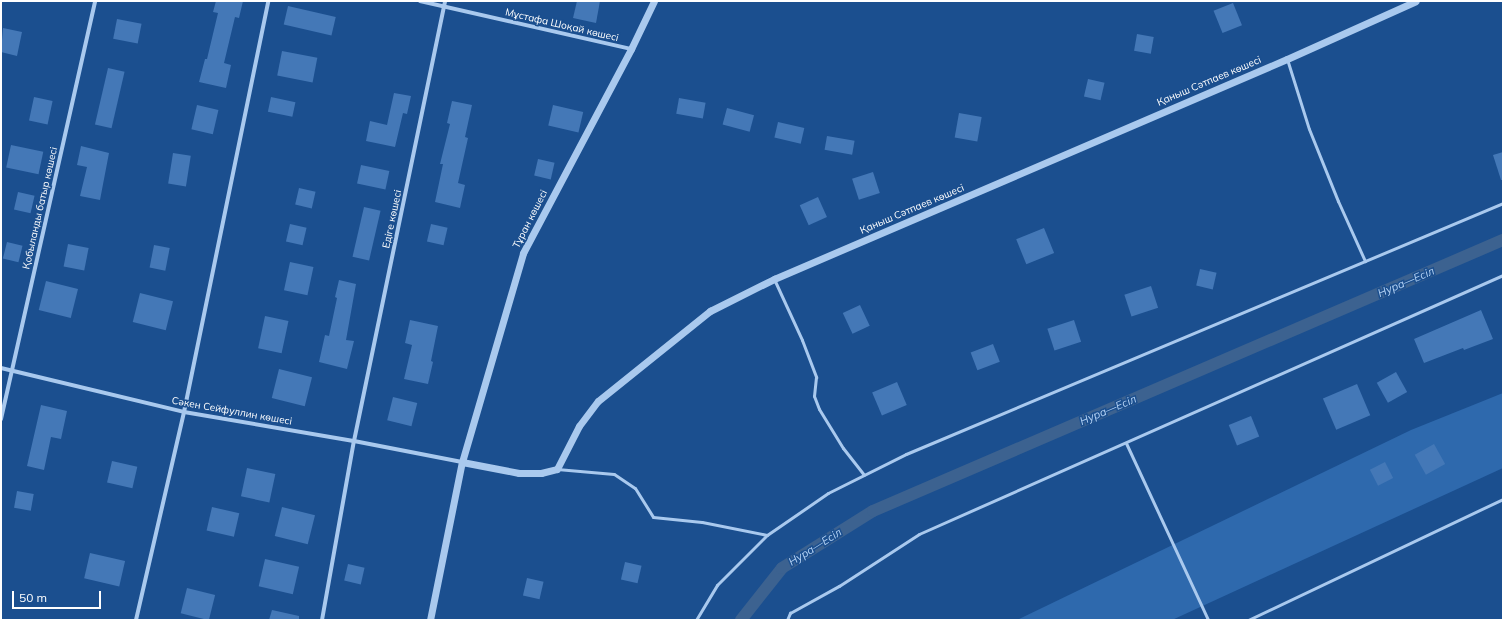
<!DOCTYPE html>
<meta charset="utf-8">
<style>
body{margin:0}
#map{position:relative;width:1504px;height:621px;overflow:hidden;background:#1b4f8f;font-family:Mulish,sans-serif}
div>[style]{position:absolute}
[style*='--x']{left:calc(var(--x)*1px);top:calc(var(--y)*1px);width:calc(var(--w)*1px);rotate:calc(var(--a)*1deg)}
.green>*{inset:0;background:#2e69ad}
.canal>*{height:12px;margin:-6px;padding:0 6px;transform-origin:6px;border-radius:6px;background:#3c6290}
.building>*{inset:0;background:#4478b7;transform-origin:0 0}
.service>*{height:3px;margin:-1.5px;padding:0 1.5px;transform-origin:1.5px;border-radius:1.5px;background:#a9c9ee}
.minor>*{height:4px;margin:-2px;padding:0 2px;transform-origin:2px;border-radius:2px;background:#a9c9ee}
.tertiary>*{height:7px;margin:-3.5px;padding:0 3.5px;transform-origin:3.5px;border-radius:3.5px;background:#a9c9ee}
span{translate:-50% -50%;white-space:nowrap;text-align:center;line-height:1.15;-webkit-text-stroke:3px #1b4f8f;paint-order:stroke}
.street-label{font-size:10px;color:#fff}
.water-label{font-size:11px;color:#b5d3f5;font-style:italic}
.frame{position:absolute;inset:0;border:2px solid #fff;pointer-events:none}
.scale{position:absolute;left:12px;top:591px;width:89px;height:18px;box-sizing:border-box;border:2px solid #fff;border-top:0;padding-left:5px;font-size:12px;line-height:14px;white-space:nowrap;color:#fff;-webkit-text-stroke:3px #1b4f8f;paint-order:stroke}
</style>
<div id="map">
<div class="green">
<i style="clip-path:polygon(1503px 393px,1503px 468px,1172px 620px,1017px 620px,1411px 430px)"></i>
</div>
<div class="canal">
<i style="--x:741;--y:620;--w:66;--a:-51.7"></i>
<i style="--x:782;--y:568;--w:107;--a:-32.1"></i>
<i style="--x:873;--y:511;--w:686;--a:-23.28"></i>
</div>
<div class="building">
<i style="clip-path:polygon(216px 1px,243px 1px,239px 18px,235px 17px,224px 63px,231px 65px,226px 88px,199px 82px,205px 59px,207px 59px,218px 13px,213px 12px)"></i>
<i style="clip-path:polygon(577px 1px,600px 1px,596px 23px,573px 18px)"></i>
<i style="left:1233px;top:3px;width:24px;height:21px;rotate:68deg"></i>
<i style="left:288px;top:6px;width:49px;height:19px;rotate:13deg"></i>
<i style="left:117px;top:19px;width:25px;height:20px;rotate:11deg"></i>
<i style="clip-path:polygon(3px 28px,22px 32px,17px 56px,1px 52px)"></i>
<i style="left:1137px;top:34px;width:17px;height:17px;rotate:10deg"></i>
<i style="left:282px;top:51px;width:36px;height:25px;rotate:11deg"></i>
<i style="left:108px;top:68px;width:17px;height:58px;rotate:13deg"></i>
<i style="left:1088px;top:79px;width:17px;height:18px;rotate:13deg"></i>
<i style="clip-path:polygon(394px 93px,411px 96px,407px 114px,403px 113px,395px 147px,366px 141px,370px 121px,387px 125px)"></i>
<i style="left:34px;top:97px;width:19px;height:24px;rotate:12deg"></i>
<i style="left:271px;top:97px;width:25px;height:15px;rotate:12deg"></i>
<i style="left:679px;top:98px;width:27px;height:16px;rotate:10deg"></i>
<i style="clip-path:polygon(452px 101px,472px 105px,465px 137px,468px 138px,458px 183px,465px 185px,460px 208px,435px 202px,443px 164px,440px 164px,450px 124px,447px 123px)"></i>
<i style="left:197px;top:105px;width:22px;height:25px;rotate:13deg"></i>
<i style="left:553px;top:105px;width:31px;height:21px;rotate:13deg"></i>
<i style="left:727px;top:108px;width:28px;height:17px;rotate:15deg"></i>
<i style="left:959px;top:113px;width:23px;height:25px;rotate:10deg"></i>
<i style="left:778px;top:122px;width:27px;height:16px;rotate:13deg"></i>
<i style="left:827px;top:136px;width:28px;height:14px;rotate:10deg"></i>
<i style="left:11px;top:145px;width:33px;height:23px;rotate:12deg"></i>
<i style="clip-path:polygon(81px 146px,109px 153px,100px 200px,80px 196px,87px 167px,77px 165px)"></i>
<i style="clip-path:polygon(1503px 152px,1503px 180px,1501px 180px,1493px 155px)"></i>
<i style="left:173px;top:153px;width:18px;height:31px;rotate:9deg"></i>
<i style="left:538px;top:159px;width:17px;height:17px;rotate:13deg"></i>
<i style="left:361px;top:165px;width:29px;height:19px;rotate:12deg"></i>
<i style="left:873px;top:172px;width:22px;height:22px;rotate:72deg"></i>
<i style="left:299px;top:188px;width:17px;height:17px;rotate:13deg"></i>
<i style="left:18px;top:192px;width:17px;height:18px;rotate:13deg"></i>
<i style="left:818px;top:197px;width:22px;height:20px;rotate:66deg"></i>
<i style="left:364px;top:207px;width:17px;height:51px;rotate:13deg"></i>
<i style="left:290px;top:224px;width:17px;height:18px;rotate:13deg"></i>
<i style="left:431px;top:224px;width:17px;height:18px;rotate:13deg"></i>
<i style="left:1044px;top:228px;width:27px;height:30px;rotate:68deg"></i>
<i style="left:7px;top:242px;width:16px;height:17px;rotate:14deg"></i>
<i style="left:68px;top:244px;width:21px;height:23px;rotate:11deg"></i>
<i style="left:154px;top:245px;width:16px;height:23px;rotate:11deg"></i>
<i style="left:290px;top:262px;width:24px;height:29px;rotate:12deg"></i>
<i style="left:1200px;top:269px;width:17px;height:17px;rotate:13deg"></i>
<i style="clip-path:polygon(339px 280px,356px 284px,346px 340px,354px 341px,347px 369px,319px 362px,325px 335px,329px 336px,337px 298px,335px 297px)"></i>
<i style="left:46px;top:281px;width:33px;height:30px;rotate:14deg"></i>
<i style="left:1151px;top:286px;width:23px;height:28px;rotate:72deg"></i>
<i style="left:140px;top:293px;width:34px;height:30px;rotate:14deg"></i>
<i style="left:860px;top:305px;width:23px;height:19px;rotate:65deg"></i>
<i style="clip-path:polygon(1481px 310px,1493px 339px,1464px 350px,1463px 348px,1424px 363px,1414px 339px)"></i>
<i style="left:265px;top:316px;width:24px;height:33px;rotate:12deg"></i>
<i style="clip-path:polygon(410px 320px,438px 326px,431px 361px,433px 362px,428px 384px,404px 379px,412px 345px,405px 343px)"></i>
<i style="left:1074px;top:320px;width:23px;height:28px;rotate:72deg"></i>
<i style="left:993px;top:344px;width:19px;height:24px;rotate:69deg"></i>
<i style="left:279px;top:369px;width:34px;height:30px;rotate:14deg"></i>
<i style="left:1396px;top:372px;width:23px;height:22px;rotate:61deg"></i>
<i style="left:897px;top:382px;width:25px;height:27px;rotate:67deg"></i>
<i style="left:1357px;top:384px;width:34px;height:37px;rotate:67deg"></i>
<i style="left:393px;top:397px;width:25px;height:24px;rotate:14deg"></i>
<i style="clip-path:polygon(41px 405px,67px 411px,61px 439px,51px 437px,44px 470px,27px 466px)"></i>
<i style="left:1251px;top:416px;width:22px;height:24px;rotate:68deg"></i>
<i style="left:1434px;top:444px;width:23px;height:22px;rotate:61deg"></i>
<i style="left:112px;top:461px;width:26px;height:22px;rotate:13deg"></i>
<i style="left:1385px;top:462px;width:18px;height:17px;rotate:63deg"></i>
<i style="left:247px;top:468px;width:29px;height:29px;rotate:12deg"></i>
<i style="left:17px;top:491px;width:17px;height:17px;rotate:10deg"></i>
<i style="left:212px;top:507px;width:28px;height:24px;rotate:13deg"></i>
<i style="left:282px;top:507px;width:34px;height:30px;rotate:14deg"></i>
<i style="left:90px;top:553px;width:36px;height:26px;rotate:13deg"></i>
<i style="left:265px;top:559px;width:35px;height:28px;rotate:13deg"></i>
<i style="left:625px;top:562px;width:17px;height:18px;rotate:13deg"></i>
<i style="left:348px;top:564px;width:17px;height:17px;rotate:13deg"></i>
<i style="left:527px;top:578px;width:17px;height:18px;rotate:13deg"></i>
<i style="left:187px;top:588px;width:29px;height:26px;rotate:14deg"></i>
<i style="clip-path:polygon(272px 610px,299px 616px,299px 620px,269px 620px)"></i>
</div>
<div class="service">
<i style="--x:1287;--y:59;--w:73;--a:72.6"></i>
<i style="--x:1309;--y:129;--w:78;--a:68.1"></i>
<i style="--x:1338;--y:201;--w:66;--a:65.8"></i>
<i style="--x:774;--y:279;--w:67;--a:65.3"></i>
<i style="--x:802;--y:340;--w:40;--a:69"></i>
<i style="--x:816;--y:377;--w:19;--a:96"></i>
<i style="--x:814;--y:396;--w:14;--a:69"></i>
<i style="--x:819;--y:409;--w:46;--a:58.4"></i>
<i style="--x:843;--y:448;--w:34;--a:52"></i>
<i style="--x:1126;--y:443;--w:195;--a:65.1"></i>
<i style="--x:557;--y:469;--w:57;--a:5"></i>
<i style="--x:614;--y:474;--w:25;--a:34"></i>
<i style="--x:635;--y:488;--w:34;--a:58"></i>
<i style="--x:653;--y:517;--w:49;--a:5.8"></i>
<i style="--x:702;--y:522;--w:66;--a:11.3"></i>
<i style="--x:696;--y:620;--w:41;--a:-59"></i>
<i style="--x:717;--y:585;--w:71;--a:-45"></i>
<i style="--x:767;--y:535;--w:74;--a:-34.5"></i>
<i style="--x:828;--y:493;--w:87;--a:-26.6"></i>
<i style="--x:906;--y:454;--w:648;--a:-22.8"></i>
<i style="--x:787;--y:620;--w:8;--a:-67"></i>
<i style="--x:790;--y:613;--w:56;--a:-28.9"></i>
<i style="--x:839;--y:586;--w:95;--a:-33"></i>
<i style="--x:919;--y:534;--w:639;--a:-23.92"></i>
<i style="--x:1248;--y:620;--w:282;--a:-25.4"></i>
</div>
<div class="minor">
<i style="--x:420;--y:1;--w:216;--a:12.8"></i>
<i style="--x:1;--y:368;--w:188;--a:13.5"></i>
<i style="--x:184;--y:412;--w:172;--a:9.7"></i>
<i style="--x:354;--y:441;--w:110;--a:11"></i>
<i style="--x:1;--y:419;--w:428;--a:-77.3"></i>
<i style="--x:136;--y:620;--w:213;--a:-77"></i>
<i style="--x:184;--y:412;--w:419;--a:-78.4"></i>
<i style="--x:322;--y:620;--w:182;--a:-79.9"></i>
<i style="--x:354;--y:441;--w:449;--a:-78.3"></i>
</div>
<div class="tertiary">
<i style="--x:462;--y:462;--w:58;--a:10.9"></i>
<i style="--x:519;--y:473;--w:22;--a:0"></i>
<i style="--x:541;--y:473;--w:16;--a:-14"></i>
<i style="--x:557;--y:469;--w:48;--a:-62.9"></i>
<i style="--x:579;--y:426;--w:31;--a:-53"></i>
<i style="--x:598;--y:401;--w:144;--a:-38.8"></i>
<i style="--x:710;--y:311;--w:72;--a:-26.6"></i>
<i style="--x:774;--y:279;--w:558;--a:-23.21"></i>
<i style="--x:1287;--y:59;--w:141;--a:-24.2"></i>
<i style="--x:430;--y:620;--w:161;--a:-78.6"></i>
<i style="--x:462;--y:462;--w:218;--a:-73.7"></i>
<i style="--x:523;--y:253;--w:231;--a:-62.1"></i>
<i style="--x:631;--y:49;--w:53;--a:-64.4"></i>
</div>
<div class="street-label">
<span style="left:562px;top:25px;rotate:13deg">Мұстафа Шоқай көшесі</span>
<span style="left:1209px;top:81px;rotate:-23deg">Қаныш Сәтпаев көшесі</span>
<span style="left:40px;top:208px;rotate:-77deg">Қобыланды батыр көшесі</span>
<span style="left:912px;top:209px;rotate:-23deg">Қаныш Сәтпаев көшесі</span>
<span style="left:392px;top:219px;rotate:-78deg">Едіге көшесі</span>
<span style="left:530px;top:219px;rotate:-63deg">Тұран көшесі</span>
<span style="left:232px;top:411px;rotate:10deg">Сәкен Сейфуллин көшесі</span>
</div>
<div class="water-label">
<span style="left:1406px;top:282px;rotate:-23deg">Нура—Есіл</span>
<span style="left:1108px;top:410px;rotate:-23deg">Нура—Есіл</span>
<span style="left:815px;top:547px;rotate:-32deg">Нура—Есіл</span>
</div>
<div class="frame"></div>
<div class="scale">50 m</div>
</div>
